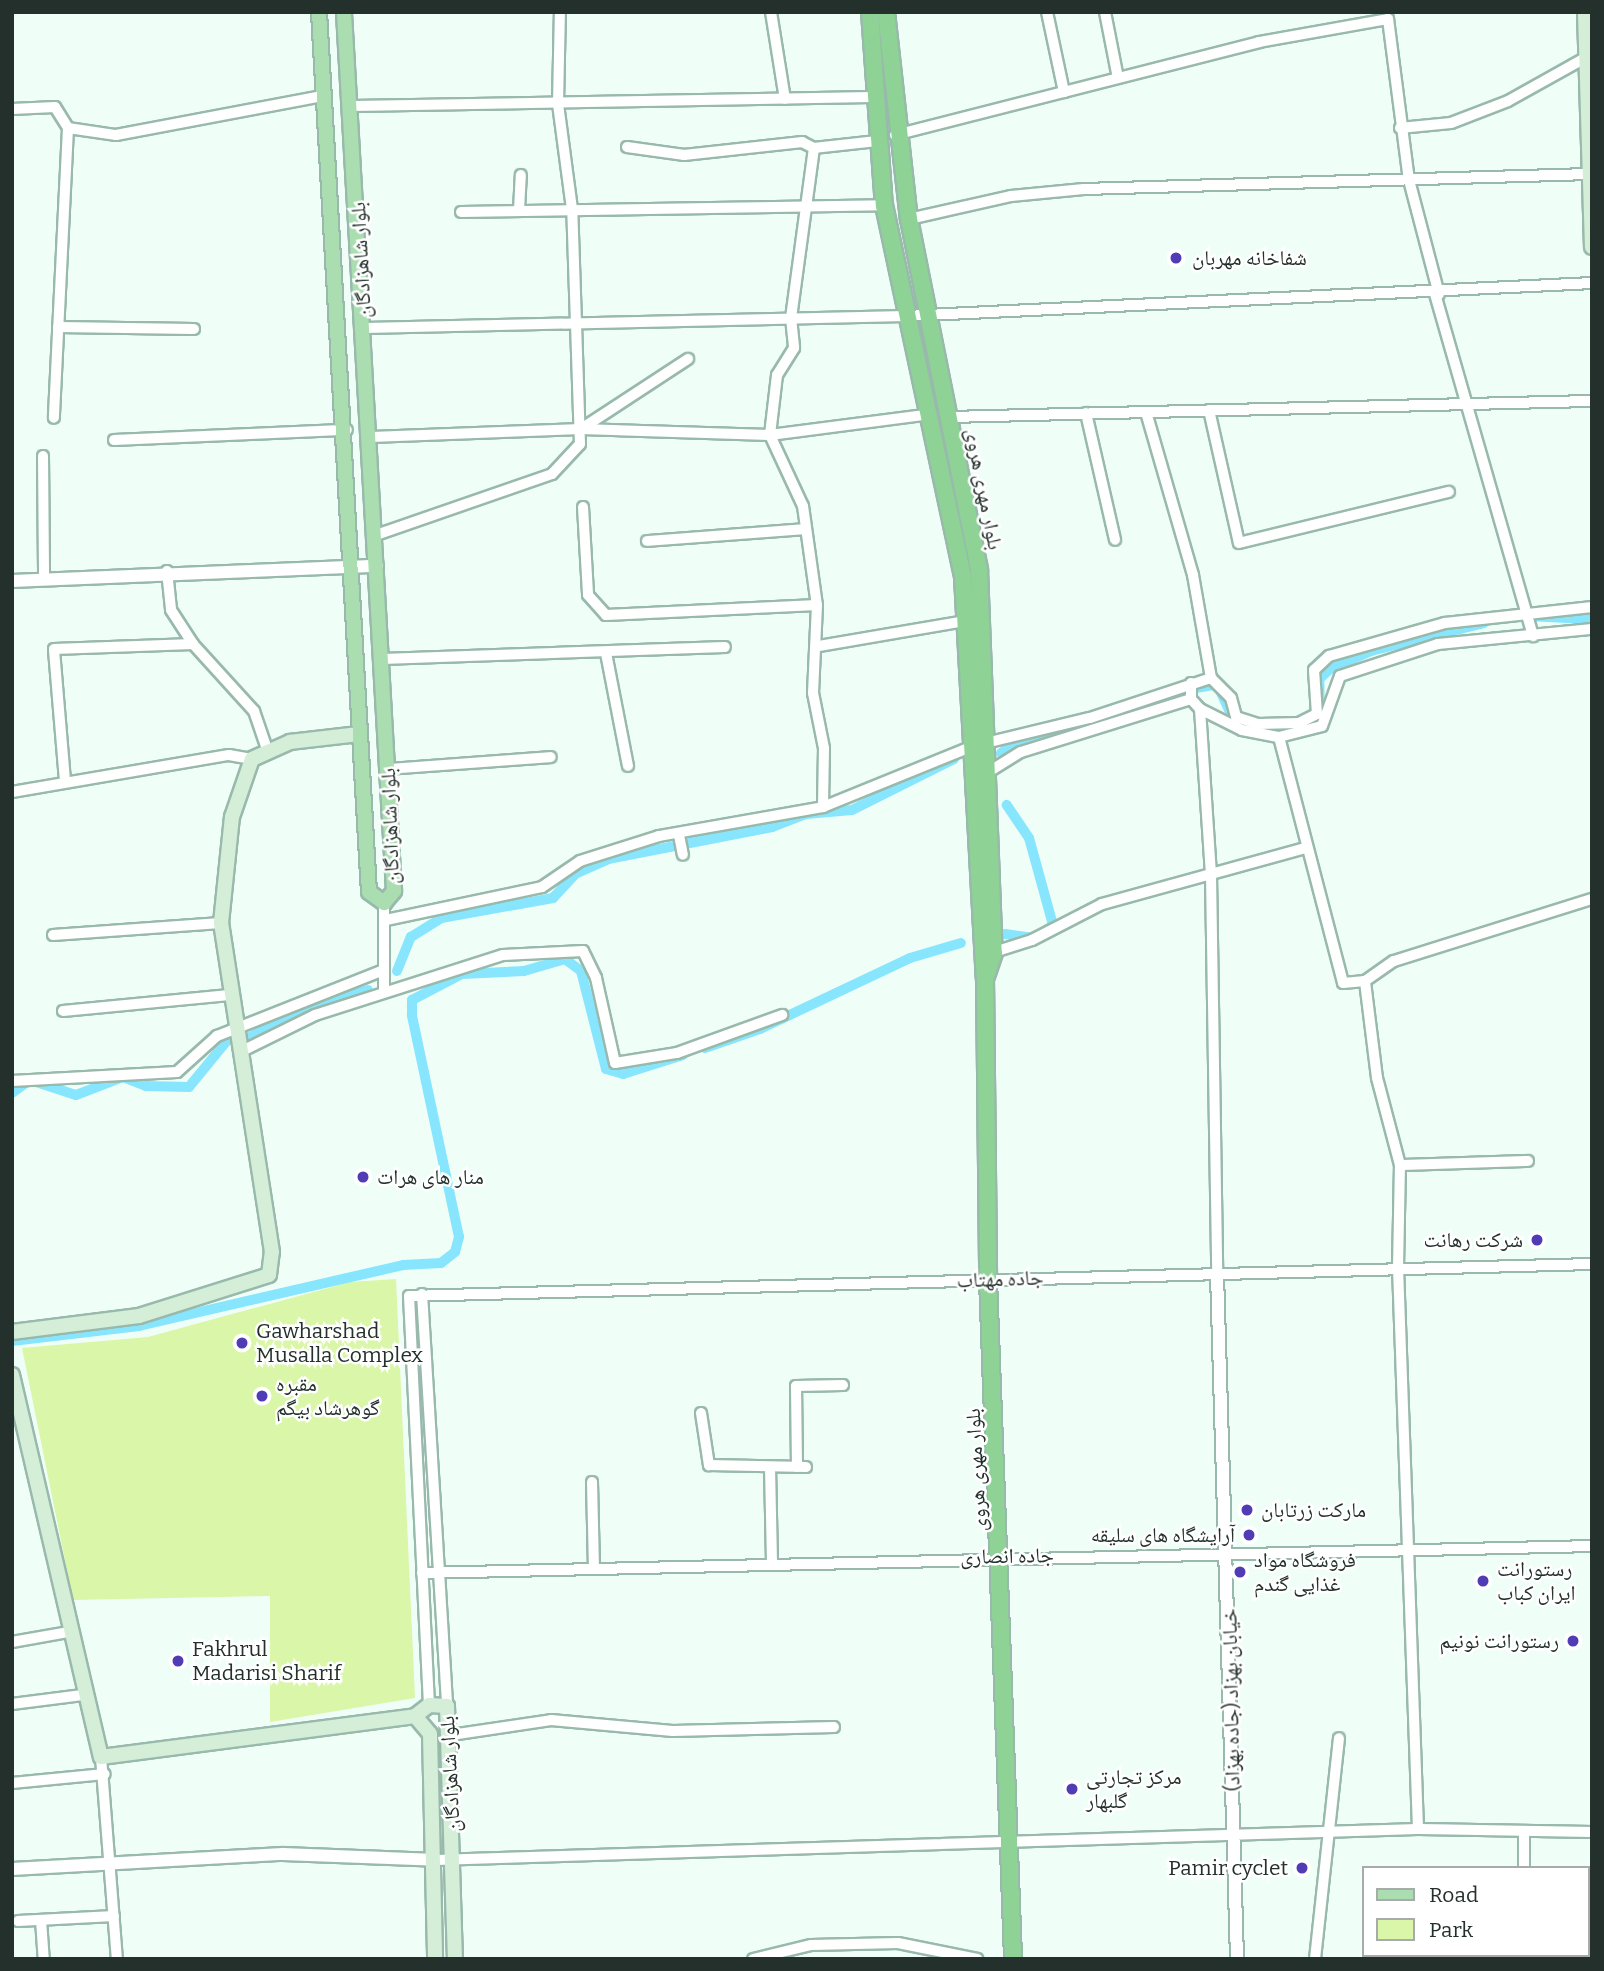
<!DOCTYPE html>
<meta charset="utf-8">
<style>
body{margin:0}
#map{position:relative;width:1604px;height:1971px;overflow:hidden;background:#f0fef8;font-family:Bitter,"Noto Naskh Arabic",serif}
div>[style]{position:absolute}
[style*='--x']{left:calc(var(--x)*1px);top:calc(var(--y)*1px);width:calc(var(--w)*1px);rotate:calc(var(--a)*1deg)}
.green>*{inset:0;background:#daf6a8}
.canal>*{height:10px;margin:-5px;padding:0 5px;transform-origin:5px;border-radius:5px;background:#87e6fe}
.roads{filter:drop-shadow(2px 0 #98b9ac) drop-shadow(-2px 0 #98b9ac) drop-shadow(0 2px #98b9ac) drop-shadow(0 -2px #98b9ac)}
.minor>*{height:10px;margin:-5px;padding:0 5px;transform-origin:5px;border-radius:5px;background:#fff}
.tertiary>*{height:12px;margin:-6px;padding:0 6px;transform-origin:6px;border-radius:6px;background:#fff}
.secondary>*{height:14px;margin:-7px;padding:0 7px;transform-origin:7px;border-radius:7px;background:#d4eed8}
.primary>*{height:14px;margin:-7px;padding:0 7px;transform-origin:7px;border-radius:7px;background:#aaddb0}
.trunk>*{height:16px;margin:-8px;padding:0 8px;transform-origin:8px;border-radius:8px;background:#8ed296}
.dots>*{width:19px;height:19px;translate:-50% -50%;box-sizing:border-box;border:4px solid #fff;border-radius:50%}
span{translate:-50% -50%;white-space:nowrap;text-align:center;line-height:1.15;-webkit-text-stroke:5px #fff;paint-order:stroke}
.poi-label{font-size:21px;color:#23302b}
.left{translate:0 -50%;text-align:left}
.right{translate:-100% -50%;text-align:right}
.street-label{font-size:21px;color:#23302b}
.frame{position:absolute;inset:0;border:14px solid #23302b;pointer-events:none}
.legend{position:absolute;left:1362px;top:1866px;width:228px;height:91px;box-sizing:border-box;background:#fff;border:2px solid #a7acaa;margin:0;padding:9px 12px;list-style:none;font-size:21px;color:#23302b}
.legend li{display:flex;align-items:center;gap:14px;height:35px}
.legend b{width:35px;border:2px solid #a7acaa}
</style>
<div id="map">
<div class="green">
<i style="clip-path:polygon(396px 1279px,415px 1698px,270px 1722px,270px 1596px,73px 1600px,22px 1348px,148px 1337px,350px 1282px)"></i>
</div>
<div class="canal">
<i style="--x:1528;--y:616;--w:59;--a:2.9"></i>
<i style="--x:1127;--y:715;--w:57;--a:-24.8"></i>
<i style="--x:1179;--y:691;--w:39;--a:-10"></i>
<i style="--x:1217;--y:684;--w:41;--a:65.3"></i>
<i style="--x:1234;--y:721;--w:22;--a:21"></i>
<i style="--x:1255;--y:729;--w:46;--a:-1.2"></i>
<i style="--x:1301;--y:728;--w:21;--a:-28"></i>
<i style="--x:1320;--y:718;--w:39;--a:-91"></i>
<i style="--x:1319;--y:679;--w:15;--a:-42"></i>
<i style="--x:1330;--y:669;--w:45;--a:-23.7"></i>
<i style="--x:1371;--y:651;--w:116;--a:-13.9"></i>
<i style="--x:1015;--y:740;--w:75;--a:-10"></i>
<i style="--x:1001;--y:753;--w:24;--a:-35"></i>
<i style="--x:1005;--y:934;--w:29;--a:8"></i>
<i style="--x:1034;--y:938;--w:23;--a:-34"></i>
<i style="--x:1053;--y:925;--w:90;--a:-105.4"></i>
<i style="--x:1029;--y:838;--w:40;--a:-124"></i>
<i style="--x:397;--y:971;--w:37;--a:-68"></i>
<i style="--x:411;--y:937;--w:36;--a:-32"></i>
<i style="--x:441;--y:918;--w:114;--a:-10.1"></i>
<i style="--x:553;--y:898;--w:33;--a:-47"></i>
<i style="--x:575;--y:874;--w:36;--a:-24"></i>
<i style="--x:608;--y:859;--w:167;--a:-11"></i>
<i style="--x:772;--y:827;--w:36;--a:-21"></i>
<i style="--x:806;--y:814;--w:46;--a:-5"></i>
<i style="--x:852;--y:810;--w:114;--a:-26.6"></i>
<i style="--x:250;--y:1037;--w:59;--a:-27"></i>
<i style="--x:303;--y:1010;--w:68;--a:-17.1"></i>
<i style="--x:705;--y:1048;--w:58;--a:-19.1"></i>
<i style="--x:760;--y:1029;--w:166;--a:-25.3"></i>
<i style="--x:910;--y:958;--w:53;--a:-16.4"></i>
<i style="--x:12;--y:1093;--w:22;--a:-36"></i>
<i style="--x:30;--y:1080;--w:48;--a:18.1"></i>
<i style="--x:76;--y:1095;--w:50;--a:-21"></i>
<i style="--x:123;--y:1077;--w:25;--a:21"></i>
<i style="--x:146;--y:1086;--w:43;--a:1.3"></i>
<i style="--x:189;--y:1087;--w:58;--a:-50.6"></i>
<i style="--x:12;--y:1341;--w:128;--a:-6.7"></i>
<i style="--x:139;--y:1326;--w:271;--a:-13"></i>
<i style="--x:403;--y:1265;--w:38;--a:-3"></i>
<i style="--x:441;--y:1263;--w:18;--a:-38"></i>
<i style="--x:455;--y:1252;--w:16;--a:-75"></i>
<i style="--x:459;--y:1237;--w:227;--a:-102"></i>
<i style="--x:412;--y:1015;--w:15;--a:-90"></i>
<i style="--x:412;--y:1000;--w:56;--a:-27.5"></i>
<i style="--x:462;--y:974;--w:62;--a:-2.8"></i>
<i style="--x:524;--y:971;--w:43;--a:-16.3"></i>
<i style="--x:565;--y:959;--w:20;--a:37"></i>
<i style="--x:581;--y:971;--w:101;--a:75.7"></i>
<i style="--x:606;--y:1069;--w:18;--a:16"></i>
<i style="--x:623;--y:1074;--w:63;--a:-17.6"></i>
</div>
<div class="roads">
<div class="minor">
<i style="--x:771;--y:12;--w:88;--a:80.9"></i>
<i style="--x:1047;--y:12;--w:82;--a:78"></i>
<i style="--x:1105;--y:12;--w:67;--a:78.9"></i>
<i style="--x:352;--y:106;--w:520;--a:-0.99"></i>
<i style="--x:12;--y:109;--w:43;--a:-2.7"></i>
<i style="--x:55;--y:107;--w:25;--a:58"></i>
<i style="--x:68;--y:128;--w:290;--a:92.8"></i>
<i style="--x:68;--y:128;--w:49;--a:8.3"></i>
<i style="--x:116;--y:135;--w:210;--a:-10.7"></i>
<i style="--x:1400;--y:128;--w:51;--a:-5.6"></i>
<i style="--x:1451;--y:123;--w:61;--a:-21.1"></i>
<i style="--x:1508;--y:101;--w:90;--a:-29.1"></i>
<i style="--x:895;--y:135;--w:376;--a:-14.3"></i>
<i style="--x:1259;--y:42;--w:131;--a:-10.1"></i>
<i style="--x:1388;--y:19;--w:162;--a:82.6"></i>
<i style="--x:1409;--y:180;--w:118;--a:75.3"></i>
<i style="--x:627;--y:147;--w:58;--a:8"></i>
<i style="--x:684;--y:155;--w:119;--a:-6.3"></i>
<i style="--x:802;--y:142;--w:13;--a:27"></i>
<i style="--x:814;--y:148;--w:172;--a:97.7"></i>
<i style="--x:791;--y:318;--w:30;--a:84"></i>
<i style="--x:794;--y:348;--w:32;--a:122"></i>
<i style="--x:777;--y:375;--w:60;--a:96.7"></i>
<i style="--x:770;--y:435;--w:78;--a:65.1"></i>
<i style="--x:803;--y:506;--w:100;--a:82"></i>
<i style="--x:817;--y:605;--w:88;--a:92.6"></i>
<i style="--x:813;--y:693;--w:56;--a:78.7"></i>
<i style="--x:824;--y:748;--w:59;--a:91"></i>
<i style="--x:814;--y:148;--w:63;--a:-6.3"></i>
<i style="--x:519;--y:210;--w:35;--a:-87"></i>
<i style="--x:461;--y:212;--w:423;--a:-0.9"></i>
<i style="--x:909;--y:219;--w:105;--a:-12.7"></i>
<i style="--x:1011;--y:196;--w:73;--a:-5.5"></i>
<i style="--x:1084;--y:189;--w:506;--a:-1.7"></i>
<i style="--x:1435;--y:294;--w:356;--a:74"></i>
<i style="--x:58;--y:327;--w:136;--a:0.8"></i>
<i style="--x:365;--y:328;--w:541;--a:-1.27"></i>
<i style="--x:906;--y:316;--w:687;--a:-2.75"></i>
<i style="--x:1209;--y:410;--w:136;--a:77.3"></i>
<i style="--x:1239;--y:543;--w:216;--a:-13.7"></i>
<i style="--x:1146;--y:412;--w:170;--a:73.9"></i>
<i style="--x:1193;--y:575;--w:105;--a:80.1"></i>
<i style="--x:1086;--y:413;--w:130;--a:77.1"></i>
<i style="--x:949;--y:417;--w:643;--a:-1.43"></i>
<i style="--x:581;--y:429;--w:128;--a:-33.2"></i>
<i style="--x:371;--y:437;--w:210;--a:-2.2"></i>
<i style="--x:581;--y:429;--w:189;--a:1.8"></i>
<i style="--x:770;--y:435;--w:162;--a:-7.4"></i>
<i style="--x:114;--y:440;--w:233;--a:-2.5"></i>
<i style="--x:43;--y:456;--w:120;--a:89.5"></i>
<i style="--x:583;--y:507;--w:88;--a:86.7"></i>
<i style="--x:588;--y:595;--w:27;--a:48"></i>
<i style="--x:606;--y:615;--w:211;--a:-2.7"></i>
<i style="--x:376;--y:535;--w:186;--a:-19.1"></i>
<i style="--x:552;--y:474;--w:41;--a:-47"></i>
<i style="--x:580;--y:444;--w:235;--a:-91.9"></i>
<i style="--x:572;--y:209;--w:106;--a:-97.6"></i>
<i style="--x:558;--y:104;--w:92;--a:-88.8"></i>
<i style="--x:647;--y:541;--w:158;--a:-4.3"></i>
<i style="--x:167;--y:571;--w:39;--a:84"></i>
<i style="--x:171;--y:610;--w:40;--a:57.1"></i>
<i style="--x:193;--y:644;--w:91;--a:47.7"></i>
<i style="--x:254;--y:711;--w:40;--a:71.1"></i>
<i style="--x:819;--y:646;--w:149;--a:-9.7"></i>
<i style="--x:606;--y:653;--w:115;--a:79"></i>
<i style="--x:382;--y:659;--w:343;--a:-2"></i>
<i style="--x:1191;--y:683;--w:16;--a:90"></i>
<i style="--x:1191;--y:699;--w:13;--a:48"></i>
<i style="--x:1200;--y:709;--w:47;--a:26.6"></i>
<i style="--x:1242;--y:730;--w:38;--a:11"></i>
<i style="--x:1279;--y:737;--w:44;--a:-14.3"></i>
<i style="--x:1322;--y:726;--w:53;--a:-70.2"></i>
<i style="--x:1340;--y:676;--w:103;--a:-18.1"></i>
<i style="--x:1438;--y:644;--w:155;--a:-5.6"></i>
<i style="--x:1200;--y:709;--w:166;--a:86.2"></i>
<i style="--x:1211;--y:875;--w:398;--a:89.1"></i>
<i style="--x:1279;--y:737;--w:254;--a:75.4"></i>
<i style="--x:1343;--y:983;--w:22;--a:-5"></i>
<i style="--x:388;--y:769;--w:163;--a:-4.2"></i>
<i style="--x:990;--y:771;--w:36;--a:-32"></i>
<i style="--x:1021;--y:752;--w:178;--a:-17.3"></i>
<i style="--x:65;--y:781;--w:132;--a:-94.8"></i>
<i style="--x:54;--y:649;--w:139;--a:-2.1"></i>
<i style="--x:12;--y:792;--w:220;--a:-9.7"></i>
<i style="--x:229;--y:755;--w:23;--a:10"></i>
<i style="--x:679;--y:835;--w:20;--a:79"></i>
<i style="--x:384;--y:903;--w:89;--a:90"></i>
<i style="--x:386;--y:920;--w:159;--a:-11.9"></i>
<i style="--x:542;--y:887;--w:46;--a:-34.4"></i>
<i style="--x:580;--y:861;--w:83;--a:-17.6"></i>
<i style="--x:659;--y:836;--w:167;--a:-10"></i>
<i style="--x:823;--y:807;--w:162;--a:-22.1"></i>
<i style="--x:973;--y:746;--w:120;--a:-13.5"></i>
<i style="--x:1090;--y:718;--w:127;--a:-18.3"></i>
<i style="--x:1211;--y:678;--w:28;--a:45"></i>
<i style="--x:1231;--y:698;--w:20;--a:75"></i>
<i style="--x:1236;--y:717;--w:23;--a:18"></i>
<i style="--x:1258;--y:724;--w:41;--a:-1.4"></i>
<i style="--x:1299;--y:723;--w:20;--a:-27"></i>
<i style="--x:1317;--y:714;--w:44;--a:-93.9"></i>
<i style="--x:1314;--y:670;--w:21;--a:-43"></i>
<i style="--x:1329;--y:656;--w:121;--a:-15.9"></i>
<i style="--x:1445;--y:623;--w:148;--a:-6.2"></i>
<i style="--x:53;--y:935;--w:168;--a:-4.1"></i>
<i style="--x:991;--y:953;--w:43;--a:-17.6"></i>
<i style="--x:1032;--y:940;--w:79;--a:-27.2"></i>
<i style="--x:1102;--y:904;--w:212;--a:-15.4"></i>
<i style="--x:63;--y:1011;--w:167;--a:-5.5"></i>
<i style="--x:242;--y:1051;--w:81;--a:-26.3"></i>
<i style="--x:315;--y:1015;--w:197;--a:-17.7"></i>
<i style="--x:503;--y:955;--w:80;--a:-2.9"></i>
<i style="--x:583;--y:951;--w:30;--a:64"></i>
<i style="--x:596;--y:978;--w:87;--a:77.4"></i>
<i style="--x:615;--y:1063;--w:63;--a:-9.2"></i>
<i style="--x:677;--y:1053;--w:112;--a:-19.9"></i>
<i style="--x:12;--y:1081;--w:165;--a:-3.1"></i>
<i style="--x:177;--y:1072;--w:54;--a:-42"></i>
<i style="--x:217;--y:1036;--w:176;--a:-21.6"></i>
<i style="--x:1400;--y:1165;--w:128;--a:-1.8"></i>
<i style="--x:422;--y:1294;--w:413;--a:86.5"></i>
<i style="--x:701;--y:1413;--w:53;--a:81.3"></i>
<i style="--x:709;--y:1465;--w:97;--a:1.2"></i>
<i style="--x:770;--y:1467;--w:95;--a:88.8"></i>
<i style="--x:797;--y:1467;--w:81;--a:-90.7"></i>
<i style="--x:796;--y:1386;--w:47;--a:-1.2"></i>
<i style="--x:592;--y:1482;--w:85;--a:88.7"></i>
<i style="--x:422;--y:1573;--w:1170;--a:-1.32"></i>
<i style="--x:12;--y:1642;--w:58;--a:-10"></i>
<i style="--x:12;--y:1704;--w:71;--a:-7.3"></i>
<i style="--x:429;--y:1705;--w:409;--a:-92.8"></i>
<i style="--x:409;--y:1296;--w:1183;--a:-1.55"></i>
<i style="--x:451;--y:1735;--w:101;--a:-8.5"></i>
<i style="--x:551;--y:1720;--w:122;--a:5.2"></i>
<i style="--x:673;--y:1731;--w:161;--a:-1.4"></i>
<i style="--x:101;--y:1757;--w:203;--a:85.5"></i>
<i style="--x:12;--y:1783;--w:93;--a:-5.5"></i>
<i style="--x:1418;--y:1829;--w:561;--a:-92.04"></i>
<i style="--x:1398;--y:1268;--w:103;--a:-88.9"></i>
<i style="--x:1400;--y:1165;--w:90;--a:-104.8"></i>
<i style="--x:1377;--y:1078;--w:98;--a:-97.1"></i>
<i style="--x:1365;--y:981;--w:35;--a:-35"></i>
<i style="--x:1394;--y:961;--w:207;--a:-17.4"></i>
<i style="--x:1524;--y:1831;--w:37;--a:90"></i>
<i style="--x:436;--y:1860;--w:982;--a:-1.81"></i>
<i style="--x:1418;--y:1829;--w:174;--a:1"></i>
<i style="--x:41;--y:1920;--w:39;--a:86"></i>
<i style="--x:18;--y:1921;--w:96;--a:-3"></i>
<i style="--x:753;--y:1959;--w:60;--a:-13.6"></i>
<i style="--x:811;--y:1945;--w:87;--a:-1.3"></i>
<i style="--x:898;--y:1943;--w:81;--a:11.4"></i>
<i style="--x:1315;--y:1959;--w:222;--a:-83.8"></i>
</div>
<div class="tertiary">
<i style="--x:12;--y:581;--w:365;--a:-2.4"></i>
<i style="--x:1217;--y:1273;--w:686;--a:88.33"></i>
<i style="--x:12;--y:1869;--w:271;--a:-3.2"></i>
<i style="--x:283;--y:1854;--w:153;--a:2.2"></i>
</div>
<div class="secondary">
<i style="--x:1585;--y:12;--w:235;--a:88.3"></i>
<i style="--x:12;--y:1332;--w:128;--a:-7.2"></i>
<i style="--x:139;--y:1316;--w:136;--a:-17.5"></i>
<i style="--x:269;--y:1275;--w:23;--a:-83"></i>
<i style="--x:272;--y:1252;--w:333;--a:-98.8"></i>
<i style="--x:221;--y:923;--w:107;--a:-84.1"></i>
<i style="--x:232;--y:817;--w:61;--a:-71"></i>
<i style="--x:252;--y:759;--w:42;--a:-24.1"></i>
<i style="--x:290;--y:742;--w:69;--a:-6.6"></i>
<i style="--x:12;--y:1375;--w:392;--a:76.9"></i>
<i style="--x:101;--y:1757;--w:317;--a:-7.4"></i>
<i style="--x:415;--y:1716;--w:18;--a:-38"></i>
<i style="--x:429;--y:1705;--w:18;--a:3"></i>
<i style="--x:447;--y:1706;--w:253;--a:88.2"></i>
<i style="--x:415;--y:1716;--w:23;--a:50"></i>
<i style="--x:430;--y:1734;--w:225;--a:88.7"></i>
</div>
<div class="primary">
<i style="--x:319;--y:12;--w:881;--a:86.75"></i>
<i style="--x:369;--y:892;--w:19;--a:36"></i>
<i style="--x:384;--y:903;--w:16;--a:-50"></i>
<i style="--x:394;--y:891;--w:880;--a:-93.26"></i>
</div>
<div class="trunk">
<i style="--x:870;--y:12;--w:194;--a:85.9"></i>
<i style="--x:884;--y:205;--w:380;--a:78"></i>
<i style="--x:963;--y:577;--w:402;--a:86.9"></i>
<i style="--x:985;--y:978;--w:301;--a:89.4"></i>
<i style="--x:988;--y:1279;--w:680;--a:87.89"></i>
<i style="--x:886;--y:12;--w:208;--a:83.7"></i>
<i style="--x:909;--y:219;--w:358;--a:78.7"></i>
<i style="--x:979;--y:570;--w:383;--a:87.8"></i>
<i style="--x:994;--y:953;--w:24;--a:109"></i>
</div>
</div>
<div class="dots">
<i style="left:1176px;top:258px;background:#503cb4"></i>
<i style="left:363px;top:1177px;background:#503cb4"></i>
<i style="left:1537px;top:1240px;background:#503cb4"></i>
<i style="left:242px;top:1343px;background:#503cb4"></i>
<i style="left:262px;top:1396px;background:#503cb4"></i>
<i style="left:1247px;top:1510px;background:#503cb4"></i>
<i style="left:1249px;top:1535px;background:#503cb4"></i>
<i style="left:1240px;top:1572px;background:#503cb4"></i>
<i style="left:1483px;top:1581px;background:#503cb4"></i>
<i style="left:1573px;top:1641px;background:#503cb4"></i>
<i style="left:178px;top:1661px;background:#503cb4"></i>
<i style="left:1072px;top:1789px;background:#503cb4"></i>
<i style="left:1302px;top:1868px;background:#503cb4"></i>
</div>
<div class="poi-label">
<span class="left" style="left:1192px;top:258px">شفاخانه مهربان</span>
<span class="left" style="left:377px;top:1177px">منار های هرات</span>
<span class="right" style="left:1523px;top:1240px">شرکت رهانت</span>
<span class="left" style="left:256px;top:1343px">Gawharshad<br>Musalla Complex</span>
<span class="left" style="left:276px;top:1396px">مقبره<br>گوهرشاد بیگم</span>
<span class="left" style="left:1261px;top:1510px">مارکت زرتابان</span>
<span class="right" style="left:1235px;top:1535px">آرایشگاه های سلیقه</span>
<span class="left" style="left:1254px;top:1572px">فروشگاه مواد<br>غذایی گندم</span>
<span class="left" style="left:1497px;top:1581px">رستورانت<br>ایران کباب</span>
<span class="right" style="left:1559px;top:1641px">رستورانت نونیم</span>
<span class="left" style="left:192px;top:1661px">Fakhrul<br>Madarisi Sharif</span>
<span class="left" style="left:1086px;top:1789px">مرکز تجارتی<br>گلبهار</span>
<span class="right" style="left:1288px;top:1868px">Pamir cyclet</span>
</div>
<div class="street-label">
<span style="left:361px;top:260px;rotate:-93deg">بلوار شاهزادگان</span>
<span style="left:984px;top:489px;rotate:79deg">بلوار مهری هروی</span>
<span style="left:390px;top:826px;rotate:-92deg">بلوار شاهزادگان</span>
<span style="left:1000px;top:1279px;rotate:-2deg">جاده مهتاب</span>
<span style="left:976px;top:1470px;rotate:-93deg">بلوار مهری هروی</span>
<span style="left:1007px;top:1556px;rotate:-1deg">جاده انصاری</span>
<span style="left:1231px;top:1700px;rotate:-91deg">خیابان بهزاد (جاده بهزاد)</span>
<span style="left:450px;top:1774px;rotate:-93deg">بلوار شاهزادگان</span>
</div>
<div class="frame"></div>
<ul class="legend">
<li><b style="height:9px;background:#aaddb0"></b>Road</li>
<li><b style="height:19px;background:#daf6a8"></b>Park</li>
</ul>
</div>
